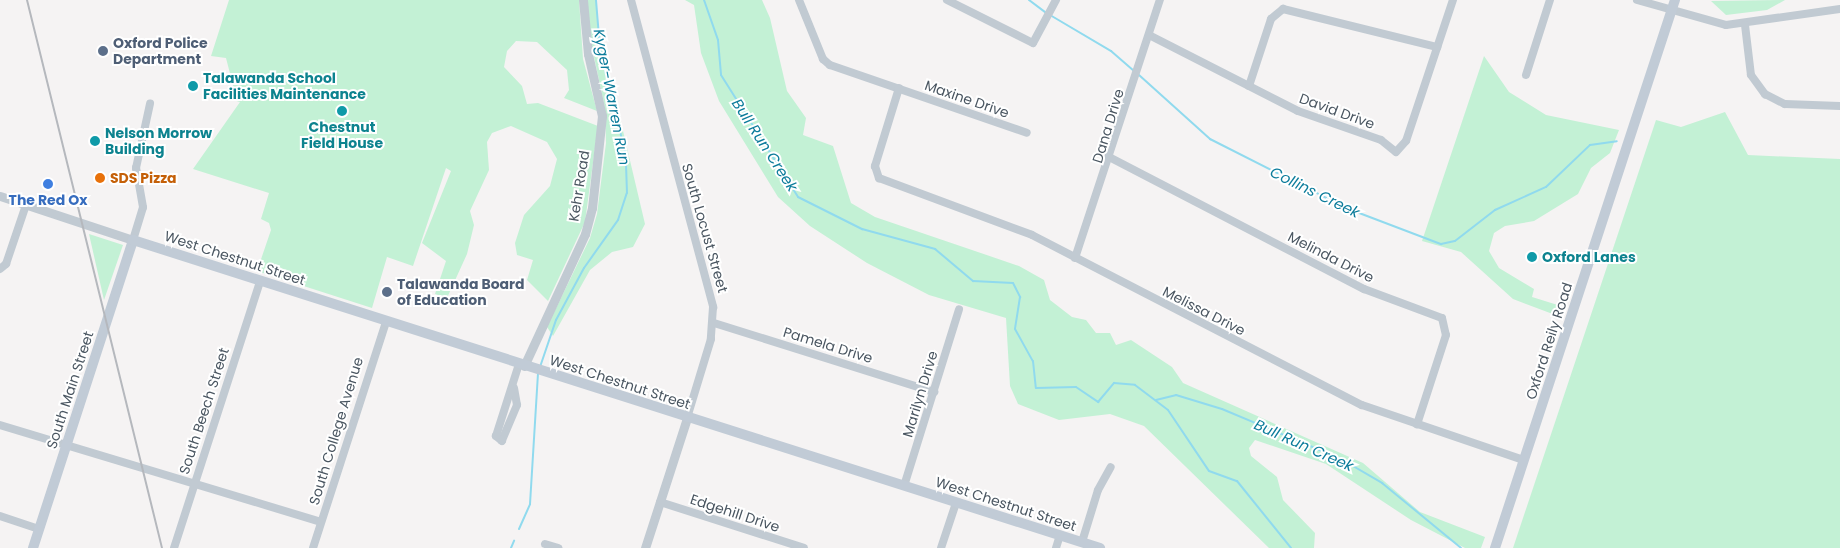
<!DOCTYPE html>
<style>
body{margin:0}
#map{position:relative;width:1840px;height:548px;overflow:hidden;background:#f5f3f3;font-family:Poppins,sans-serif}
div>[style]{position:absolute}
[style*='--x']{left:calc(var(--x)*1px);top:calc(var(--y)*1px);width:calc(var(--w)*1px);rotate:calc(var(--a)*1deg)}
.green>*{inset:0;background:#c3f1d5}
.stream>*{height:2px;margin:-1px;padding:0 1px;transform-origin:1px;border-radius:1px;background:#90daee}
.minor>*{height:8px;margin:-4px;padding:0 4px;transform-origin:4px;border-radius:4px;background:#c1cad2}
.tertiary>*{height:9px;margin:-4.5px;padding:0 4.5px;transform-origin:4.5px;border-radius:4.5px;background:#c1cad2}
.secondary>*{height:10px;margin:-5px;padding:0 5px;transform-origin:5px;border-radius:5px;background:#c1cbd6}
.rail>*{height:2px;margin:-1px;padding:0 1px;transform-origin:1px;border-radius:1px;background:#b5b8bd}
.dots>*{width:14px;height:14px;translate:-50% -50%;box-sizing:border-box;border:2px solid #fff;border-radius:50%}
span{translate:-50% -50%;white-space:nowrap;text-align:center;line-height:1.15;-webkit-text-stroke:4px #fff;paint-order:stroke}
.service-label{font-size:14px;color:#4e5e75;font-weight:700}
.left{translate:0 -50%;text-align:left}
.culture-label{font-size:14px;color:#0d838f;font-weight:700}
.street-label{font-size:14px;color:#4a5661}
.food-label{font-size:14px;color:#c56008;font-weight:700}
.shop-label{font-size:14px;color:#366cbe;font-weight:700}
.water-label{font-size:15px;color:#0c7c9b;font-style:italic}
</style>
<div id="map">
<div class="green">
<i style="clip-path:polygon(229px 0,579px 0,583px 59px,597px 111px,564px 98px,569px 90px,567px 70px,537px 42px,516px 41px,507px 51px,504px 67px,522px 86px,527px 104px,538px 103px,598px 126px,585px 222px,548px 301px,527px 280px,533px 260px,517px 255px,515px 243px,524px 215px,550px 186px,557px 159px,547px 142px,511px 126px,492px 133px,487px 142px,489px 170px,470px 211px,474px 225px,467px 254px,447px 298px,435px 294px,446px 261px,422px 243px,451px 171px,446px 168px,413px 266px,387px 257px,372px 308px,257px 271px,271px 230px,269px 223px,261px 219px,269px 193px,193px 169px,240px 102px,233px 100px,235px 93px,226px 58px,211px 56px)"></i>
<i style="clip-path:polygon(588px 0,596px 0,598px 25px,645px 224px,633px 247px,612px 252px,590px 270px,553px 336px,547px 327px,590px 238px,597px 214px,606px 143px,605px 108px,588px 29px)"></i>
<i style="clip-path:polygon(685px 0,762px 0,770px 18px,787px 91px,806px 118px,803px 135px,833px 146px,851px 203px,875px 217px,1019px 266px,1044px 280px,1050px 300px,1072px 317px,1086px 320px,1096px 333px,1110px 333px,1116px 345px,1131px 340px,1172px 367px,1183px 383px,1363px 463px,1420px 512px,1485px 537px,1481px 548px,1465px 548px,1411px 520px,1326px 464px,1255px 440px,1249px 448px,1251px 456px,1277px 477px,1283px 500px,1315px 533px,1314px 548px,1269px 548px,1144px 426px,1110px 414px,1059px 420px,1018px 404px,1010px 386px,1006px 318px,929px 295px,867px 263px,810px 226px,778px 197px,719px 101px,701px 53px,694px 5px)"></i>
<i style="clip-path:polygon(1785px 0,1767px 10px,1726px 15px,1711px 1px)"></i>
<i style="clip-path:polygon(1484px 56px,1509px 92px,1546px 115px,1619px 130px,1610px 153px,1591px 168px,1578px 194px,1534px 221px,1505px 226px,1494px 233px,1489px 251px,1499px 268px,1534px 289px,1532px 297px,1561px 306px,1558px 316px,1513px 299px,1461px 252px,1422px 241px)"></i>
<i style="clip-path:polygon(1725px 112px,1748px 155px,1840px 159px,1840px 548px,1513px 548px,1656px 120px,1681px 127px)"></i>
<i style="clip-path:polygon(89px 234px,123px 245px,104px 300px)"></i>
</div>
<div class="stream">
<i style="--x:704;--y:0;--w:42;--a:70.7"></i>
<i style="--x:718;--y:40;--w:35;--a:85"></i>
<i style="--x:721;--y:75;--w:144;--a:57.7"></i>
<i style="--x:798;--y:197;--w:72;--a:26.6"></i>
<i style="--x:862;--y:229;--w:76;--a:15.3"></i>
<i style="--x:935;--y:249;--w:50;--a:40.1"></i>
<i style="--x:973;--y:281;--w:40;--a:2.9"></i>
<i style="--x:1013;--y:283;--w:16;--a:63"></i>
<i style="--x:1020;--y:297;--w:32;--a:99"></i>
<i style="--x:1015;--y:329;--w:37;--a:61"></i>
<i style="--x:1033;--y:361;--w:27;--a:84"></i>
<i style="--x:1036;--y:388;--w:40;--a:-1.4"></i>
<i style="--x:1076;--y:387;--w:27;--a:34"></i>
<i style="--x:1098;--y:402;--w:25;--a:-50"></i>
<i style="--x:1114;--y:383;--w:21;--a:5"></i>
<i style="--x:1135;--y:385;--w:41;--a:37.1"></i>
<i style="--x:1168;--y:410;--w:73;--a:56.1"></i>
<i style="--x:1209;--y:471;--w:30;--a:20"></i>
<i style="--x:1237;--y:481;--w:86;--a:51.1"></i>
<i style="--x:1029;--y:0;--w:21;--a:37"></i>
<i style="--x:1050;--y:15;--w:71;--a:30.5"></i>
<i style="--x:1111;--y:51;--w:29;--a:41"></i>
<i style="--x:1139;--y:75;--w:96;--a:42"></i>
<i style="--x:1210;--y:139;--w:153;--a:26.9"></i>
<i style="--x:1346;--y:208;--w:102;--a:20.8"></i>
<i style="--x:1441;--y:244;--w:14;--a:-12"></i>
<i style="--x:1455;--y:241;--w:51;--a:-37.8"></i>
<i style="--x:1495;--y:210;--w:56;--a:-24.3"></i>
<i style="--x:1546;--y:187;--w:61;--a:-43.7"></i>
<i style="--x:1590;--y:145;--w:27;--a:-8"></i>
<i style="--x:540;--y:367;--w:50;--a:-71.2"></i>
<i style="--x:556;--y:320;--w:59;--a:-61.7"></i>
<i style="--x:584;--y:268;--w:59;--a:-54.7"></i>
<i style="--x:618;--y:220;--w:28;--a:-72"></i>
<i style="--x:627;--y:193;--w:37;--a:-92"></i>
<i style="--x:626;--y:156;--w:110;--a:-103.7"></i>
<i style="--x:600;--y:49;--w:49;--a:-94.7"></i>
<i style="--x:1156;--y:400;--w:21;--a:-14"></i>
<i style="--x:1176;--y:395;--w:48;--a:16.9"></i>
<i style="--x:1222;--y:409;--w:129;--a:22.8"></i>
<i style="--x:1341;--y:459;--w:48;--a:30.3"></i>
<i style="--x:1382;--y:483;--w:102;--a:39.4"></i>
<i style="--x:519;--y:529;--w:27;--a:-66"></i>
<i style="--x:530;--y:504;--w:130;--a:-86.5"></i>
<i style="--x:511;--y:548;--w:8;--a:-67"></i>
</div>
<div class="minor">
<i style="--x:631;--y:0;--w:318;--a:75"></i>
<i style="--x:713;--y:307;--w:32;--a:94"></i>
<i style="--x:711;--y:339;--w:83;--a:106.9"></i>
<i style="--x:799;--y:0;--w:64;--a:67.9"></i>
<i style="--x:823;--y:59;--w:9;--a:41"></i>
<i style="--x:830;--y:65;--w:208;--a:19"></i>
<i style="--x:947;--y:0;--w:96;--a:26.6"></i>
<i style="--x:1033;--y:43;--w:49;--a:-61.9"></i>
<i style="--x:1637;--y:0;--w:92;--a:15.7"></i>
<i style="--x:1726;--y:25;--w:115;--a:-8"></i>
<i style="--x:1745;--y:25;--w:50;--a:83.2"></i>
<i style="--x:1751;--y:75;--w:24;--a:54"></i>
<i style="--x:1765;--y:94;--w:22;--a:27"></i>
<i style="--x:1785;--y:104;--w:55;--a:2.1"></i>
<i style="--x:1149;--y:35;--w:167;--a:27"></i>
<i style="--x:1298;--y:111;--w:88;--a:19.3"></i>
<i style="--x:1381;--y:140;--w:19;--a:39"></i>
<i style="--x:1396;--y:152;--w:15;--a:-48"></i>
<i style="--x:1406;--y:141;--w:149;--a:-71.6"></i>
<i style="--x:1526;--y:75;--w:79;--a:-72.3"></i>
<i style="--x:1249;--y:86;--w:71;--a:-71.8"></i>
<i style="--x:1271;--y:19;--w:16;--a:-40"></i>
<i style="--x:1283;--y:9;--w:159;--a:13.9"></i>
<i style="--x:899;--y:88;--w:82;--a:107.1"></i>
<i style="--x:875;--y:166;--w:13;--a:72"></i>
<i style="--x:879;--y:178;--w:163;--a:20.4"></i>
<i style="--x:1032;--y:235;--w:371;--a:27.3"></i>
<i style="--x:1362;--y:405;--w:171;--a:18.8"></i>
<i style="--x:1111;--y:158;--w:285;--a:27.4"></i>
<i style="--x:1364;--y:289;--w:83;--a:20.4"></i>
<i style="--x:1442;--y:318;--w:17;--a:77"></i>
<i style="--x:1446;--y:335;--w:94;--a:108"></i>
<i style="--x:133;--y:240;--w:34;--a:-73"></i>
<i style="--x:143;--y:207;--w:40;--a:-100"></i>
<i style="--x:136;--y:168;--w:66;--a:-77.7"></i>
<i style="--x:1075;--y:258;--w:272;--a:-71.8"></i>
<i style="--x:0;--y:269;--w:8;--a:-40"></i>
<i style="--x:6;--y:264;--w:62;--a:-71.3"></i>
<i style="--x:714;--y:323;--w:231;--a:17.4"></i>
<i style="--x:514;--y:388;--w:17;--a:80"></i>
<i style="--x:517;--y:405;--w:39;--a:113"></i>
<i style="--x:502;--y:441;--w:8;--a:-140"></i>
<i style="--x:496;--y:436;--w:76;--a:-72.3"></i>
<i style="--x:0;--y:425;--w:335;--a:16.8"></i>
<i style="--x:904;--y:486;--w:185;--a:-72.7"></i>
<i style="--x:660;--y:502;--w:151;--a:17.7"></i>
<i style="--x:0;--y:516;--w:41;--a:18.4"></i>
<i style="--x:1082;--y:542;--w:54;--a:-72.9"></i>
<i style="--x:1098;--y:490;--w:26;--a:-61"></i>
<i style="--x:545;--y:544;--w:14;--a:17"></i>
<i style="--x:174;--y:548;--w:281;--a:-72.1"></i>
<i style="--x:313;--y:548;--w:237;--a:-72.1"></i>
<i style="--x:941;--y:548;--w:47;--a:-71.6"></i>
<i style="--x:1056;--y:548;--w:14;--a:-73"></i>
</div>
<div class="tertiary">
<i style="--x:0;--y:196;--w:140;--a:18.3"></i>
<i style="--x:524;--y:366;--w:145;--a:-65.2"></i>
<i style="--x:585;--y:234;--w:27;--a:-75"></i>
<i style="--x:592;--y:208;--w:93;--a:-83.8"></i>
<i style="--x:602;--y:116;--w:64;--a:-102.7"></i>
<i style="--x:588;--y:54;--w:54;--a:-95.3"></i>
<i style="--x:645;--y:548;--w:137;--a:-72.1"></i>
</div>
<div class="secondary">
<i style="--x:33;--y:548;--w:324;--a:-72"></i>
<i style="--x:133;--y:240;--w:1015;--a:17.67"></i>
<i style="--x:1495;--y:548;--w:577;--a:-71.82"></i>
</div>
<div class="rail">
<i style="--x:27;--y:0;--w:564;--a:76.16"></i>
</div>
<div class="dots">
<i style="left:103px;top:51px;background:#5c6f8a"></i>
<i style="left:193px;top:86px;background:#0f9aa8"></i>
<i style="left:342px;top:111px;background:#0f9aa8"></i>
<i style="left:95px;top:141px;background:#0f9aa8"></i>
<i style="left:100px;top:178px;background:#e8710a"></i>
<i style="left:48px;top:184px;background:#3f7fe0"></i>
<i style="left:1532px;top:257px;background:#0f9aa8"></i>
<i style="left:387px;top:292px;background:#5c6f8a"></i>
</div>
<div class="service-label">
<span class="left" style="left:113px;top:51px">Oxford Police<br>Department</span>
<span class="left" style="left:397px;top:292px">Talawanda Board<br>of Education</span>
</div>
<div class="culture-label">
<span class="left" style="left:203px;top:86px">Talawanda School<br>Facilities Maintenance</span>
<span style="left:342px;top:135px">Chestnut<br>Field House</span>
<span class="left" style="left:105px;top:141px">Nelson Morrow<br>Building</span>
<span class="left" style="left:1542px;top:257px">Oxford Lanes</span>
</div>
<div class="street-label">
<span style="left:967px;top:99px;rotate:19deg">Maxine Drive</span>
<span style="left:1337px;top:111px;rotate:20deg">David Drive</span>
<span style="left:1108px;top:126px;rotate:-73deg">Dana Drive</span>
<span style="left:579px;top:186px;rotate:-81deg">Kehr Road</span>
<span style="left:705px;top:228px;rotate:74deg">South Locust Street</span>
<span style="left:1331px;top:257px;rotate:27deg">Melinda Drive</span>
<span style="left:235px;top:258px;rotate:18deg">West Chestnut Street</span>
<span style="left:1204px;top:311px;rotate:27deg">Melissa Drive</span>
<span style="left:1549px;top:341px;rotate:-72deg">Oxford Reily Road</span>
<span style="left:828px;top:345px;rotate:17deg">Pamela Drive</span>
<span style="left:620px;top:382px;rotate:18deg">West Chestnut Street</span>
<span style="left:70px;top:390px;rotate:-72deg">South Main Street</span>
<span style="left:920px;top:394px;rotate:-73deg">Marilyn Drive</span>
<span style="left:204px;top:411px;rotate:-72deg">South Beech Street</span>
<span style="left:336px;top:431px;rotate:-73deg">South College Avenue</span>
<span style="left:1006px;top:504px;rotate:18deg">West Chestnut Street</span>
<span style="left:735px;top:513px;rotate:18deg">Edgehill Drive</span>
</div>
<div class="food-label">
<span class="left" style="left:110px;top:178px">SDS Pizza</span>
</div>
<div class="shop-label">
<span style="left:48px;top:200px">The Red Ox</span>
</div>
<div class="water-label">
<span style="left:612px;top:97px;rotate:79deg">Kyger-Warren Run</span>
<span style="left:765px;top:145px;rotate:57deg">Bull Run Creek</span>
<span style="left:1315px;top:192px;rotate:26deg">Collins Creek</span>
<span style="left:1304px;top:445px;rotate:24deg">Bull Run Creek</span>
</div>
</div>
